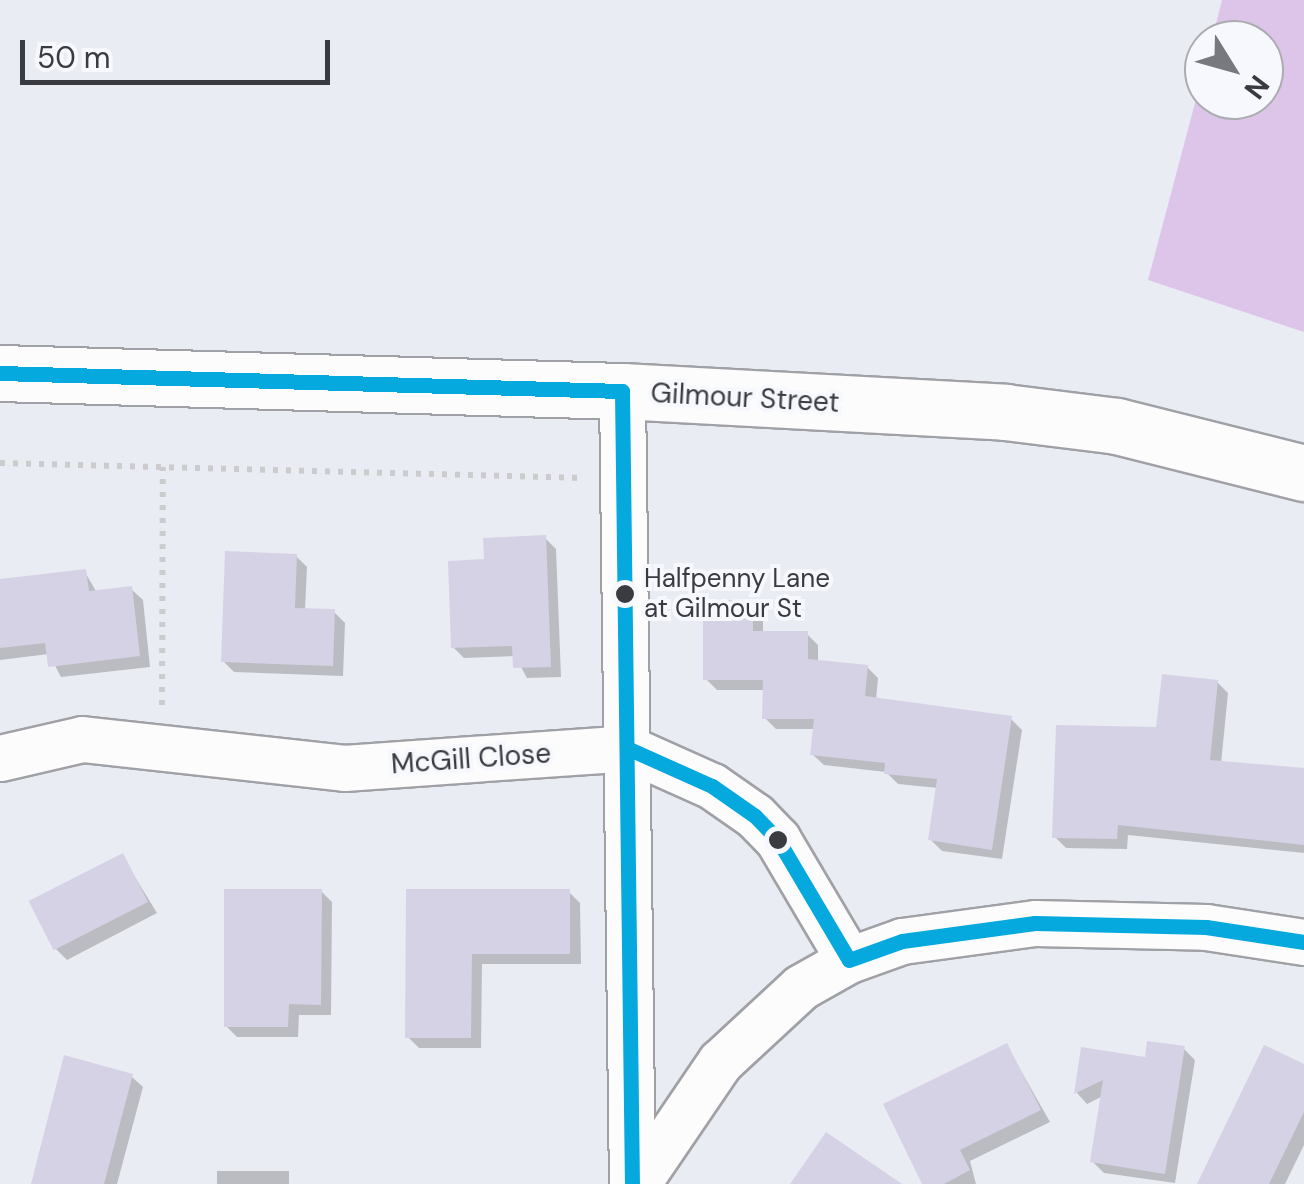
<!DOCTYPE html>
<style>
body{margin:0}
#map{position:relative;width:1304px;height:1184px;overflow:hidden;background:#eaecf3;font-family:"DM Sans",sans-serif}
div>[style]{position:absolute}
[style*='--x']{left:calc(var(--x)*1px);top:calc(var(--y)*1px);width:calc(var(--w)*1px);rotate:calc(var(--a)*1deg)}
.green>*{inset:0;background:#ddc4e9}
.shadow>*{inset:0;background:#0003;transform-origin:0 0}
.building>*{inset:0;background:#d5d2e5;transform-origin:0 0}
.path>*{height:6px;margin-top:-3px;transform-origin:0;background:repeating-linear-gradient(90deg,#cccccf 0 5px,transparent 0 13px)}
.roads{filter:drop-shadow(2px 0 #a0a1a7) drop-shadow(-2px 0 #a0a1a7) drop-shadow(0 2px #a0a1a7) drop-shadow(0 -2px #a0a1a7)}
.minor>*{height:45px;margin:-22.5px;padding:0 22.5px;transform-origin:22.5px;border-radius:22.5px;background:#fcfcfd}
.major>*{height:55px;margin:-27.5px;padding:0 27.5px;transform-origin:27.5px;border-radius:27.5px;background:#fcfcfd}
.bus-1>*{height:15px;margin:-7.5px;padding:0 7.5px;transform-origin:7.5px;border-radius:7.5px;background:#06a9de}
.dots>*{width:28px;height:28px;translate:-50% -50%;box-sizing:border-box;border:5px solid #f6f8fd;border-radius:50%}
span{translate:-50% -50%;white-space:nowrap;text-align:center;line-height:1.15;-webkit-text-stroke:8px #f6f8fd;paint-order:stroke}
.bus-label{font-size:26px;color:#3a3b40}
.left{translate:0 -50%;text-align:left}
.street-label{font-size:28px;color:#3a3b40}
.north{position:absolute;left:1184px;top:20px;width:100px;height:100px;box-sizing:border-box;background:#f6f8fd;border:2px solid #abacb1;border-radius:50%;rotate:127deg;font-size:28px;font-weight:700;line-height:40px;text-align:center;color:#3a3b40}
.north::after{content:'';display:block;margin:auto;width:35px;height:45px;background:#78797f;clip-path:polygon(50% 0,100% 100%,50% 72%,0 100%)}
.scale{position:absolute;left:20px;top:40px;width:310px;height:45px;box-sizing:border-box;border:5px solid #3a3b40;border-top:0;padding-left:12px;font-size:30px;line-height:35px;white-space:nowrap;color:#3a3b40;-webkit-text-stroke:8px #f6f8fd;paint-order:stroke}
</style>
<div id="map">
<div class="green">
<i style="clip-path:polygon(1222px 0,1304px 0,1304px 332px,1148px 280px,1204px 69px,1204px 100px,1264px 100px,1264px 40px,1212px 40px)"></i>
</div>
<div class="shadow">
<i style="clip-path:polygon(545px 538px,556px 549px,561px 677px,527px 678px,515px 656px,464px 658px,453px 647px,487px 562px)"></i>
<i style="clip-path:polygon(296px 556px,307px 567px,305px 610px,334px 612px,345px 623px,343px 676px,234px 672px,223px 661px)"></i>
<i style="clip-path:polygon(85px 572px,97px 593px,131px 589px,143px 600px,150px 667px,61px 677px,49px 654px,0 660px,0 584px)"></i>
<i style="clip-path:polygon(752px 602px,763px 613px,763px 634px,807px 634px,818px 645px,818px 662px,867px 667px,878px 678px,876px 700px,1011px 719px,1022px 730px,1002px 859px,942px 851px,931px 840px,938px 788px,898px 784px,886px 772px,824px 765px,812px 754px,815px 729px,776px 729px,765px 718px,765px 690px,717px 690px,706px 679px)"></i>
<i style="clip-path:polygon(1217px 682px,1228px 693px,1221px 764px,1304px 771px,1304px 853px,1128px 835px,1127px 849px,1066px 848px,1055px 837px,1159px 729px)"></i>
<i style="clip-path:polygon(122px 856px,157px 913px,67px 960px,56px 949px)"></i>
<i style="clip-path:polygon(321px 891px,332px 902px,331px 1015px,299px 1015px,298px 1037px,237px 1037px,226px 1026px)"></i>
<i style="clip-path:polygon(408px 891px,569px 892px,580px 903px,581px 964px,482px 964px,481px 1048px,419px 1048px,408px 1037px)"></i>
<i style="clip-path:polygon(1007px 1046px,1050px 1122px,970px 1161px,976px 1184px,925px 1184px)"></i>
<i style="clip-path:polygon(1184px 1049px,1195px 1060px,1175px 1183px,1104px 1173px,1093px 1162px,1103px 1096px,1087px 1104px,1077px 1093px,1083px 1050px,1147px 1060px)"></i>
<i style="clip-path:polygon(1304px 1067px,1304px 1145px,1285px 1184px,1199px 1184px)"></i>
<i style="clip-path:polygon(131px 1076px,143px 1087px,117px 1184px,34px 1184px)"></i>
<i style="left:217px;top:1171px;width:72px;height:13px"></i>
</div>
<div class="building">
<i style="clip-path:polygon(546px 535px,551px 667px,513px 668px,512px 646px,451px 648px,448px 561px,484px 559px,483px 538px)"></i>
<i style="clip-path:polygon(225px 551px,297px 554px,295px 608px,335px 609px,333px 666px,221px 662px)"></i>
<i style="clip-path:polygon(86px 569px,89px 591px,132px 586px,140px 656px,48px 667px,45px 643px,0 648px,0 579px)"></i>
<i style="clip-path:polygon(703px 600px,753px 600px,753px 631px,808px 631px,808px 659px,868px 665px,865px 696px,1012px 716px,992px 850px,928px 840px,937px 779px,884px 774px,885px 763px,810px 755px,814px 719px,762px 719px,763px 680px,703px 680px)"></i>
<i style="clip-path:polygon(1162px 674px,1218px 680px,1210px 760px,1304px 768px,1304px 845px,1118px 825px,1117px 839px,1052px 838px,1056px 725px,1156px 727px)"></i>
<i style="left:123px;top:853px;width:55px;height:106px;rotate:63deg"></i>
<i style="clip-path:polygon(224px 889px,322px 889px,321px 1005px,289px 1004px,288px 1027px,224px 1027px)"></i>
<i style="clip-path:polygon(406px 889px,570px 889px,570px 954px,472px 954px,471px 1038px,405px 1038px)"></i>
<i style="clip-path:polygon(1147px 1041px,1185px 1046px,1165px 1174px,1090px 1162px,1103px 1080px,1074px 1094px,1081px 1047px,1145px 1057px)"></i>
<i style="clip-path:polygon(1007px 1043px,1041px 1110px,960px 1150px,970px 1170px,944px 1184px,922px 1184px,883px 1104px)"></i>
<i style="clip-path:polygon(1264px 1045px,1304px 1064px,1304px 1112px,1269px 1184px,1197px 1184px)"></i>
<i style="clip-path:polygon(64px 1055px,133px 1074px,104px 1184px,31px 1184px)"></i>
<i style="clip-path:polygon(826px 1132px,902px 1184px,790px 1184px)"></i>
</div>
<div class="path">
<i style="--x:0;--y:463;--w:584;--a:1.47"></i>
<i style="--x:162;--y:705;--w:238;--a:-89.8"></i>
</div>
<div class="roads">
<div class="minor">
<i style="--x:622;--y:391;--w:793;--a:89.28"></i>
<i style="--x:0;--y:758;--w:84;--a:-13"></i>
<i style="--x:82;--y:739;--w:264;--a:6.3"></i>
<i style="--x:344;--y:768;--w:284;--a:-4"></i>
<i style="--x:627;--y:748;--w:93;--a:24.1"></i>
<i style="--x:712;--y:786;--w:52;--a:34.9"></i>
<i style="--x:755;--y:816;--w:33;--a:46"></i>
<i style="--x:778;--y:840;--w:139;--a:59.4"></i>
<i style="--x:637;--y:1184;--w:148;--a:-55.8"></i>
<i style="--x:720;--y:1062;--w:110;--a:-42.8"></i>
<i style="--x:801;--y:987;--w:55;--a:-29.4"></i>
<i style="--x:849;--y:960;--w:56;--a:-19.7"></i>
<i style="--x:902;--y:941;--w:134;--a:-7.7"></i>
<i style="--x:1035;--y:923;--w:171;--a:1.3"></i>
<i style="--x:1206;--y:927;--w:99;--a:8.7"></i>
</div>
<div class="major">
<i style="--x:0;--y:373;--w:622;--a:1.66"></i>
<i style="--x:622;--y:391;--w:384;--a:3.1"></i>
<i style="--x:1005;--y:412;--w:113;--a:7.1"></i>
<i style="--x:1117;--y:426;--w:193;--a:14.1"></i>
</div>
</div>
<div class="bus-1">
<i style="--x:0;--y:373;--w:622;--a:1.66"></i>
<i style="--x:622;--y:391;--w:793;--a:89.28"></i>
<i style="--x:627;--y:748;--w:93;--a:24.1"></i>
<i style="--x:712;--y:786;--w:52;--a:34.9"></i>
<i style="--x:755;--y:816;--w:33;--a:46"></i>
<i style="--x:778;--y:840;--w:139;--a:59.4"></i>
<i style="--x:849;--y:960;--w:56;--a:-19.7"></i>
<i style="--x:902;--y:941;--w:134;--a:-7.7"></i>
<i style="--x:1035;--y:923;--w:171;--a:1.3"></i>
<i style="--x:1206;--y:927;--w:99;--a:8.7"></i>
</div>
<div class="dots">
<i style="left:625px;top:594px;background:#3a3b40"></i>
<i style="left:778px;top:840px;background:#3a3b40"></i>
</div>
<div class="bus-label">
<span class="left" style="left:644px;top:594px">Halfpenny Lane<br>at Gilmour St</span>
</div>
<div class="street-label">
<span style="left:745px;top:398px;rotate:3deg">Gilmour Street</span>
<span style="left:471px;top:759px;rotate:-4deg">McGill Close</span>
</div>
<div class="north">N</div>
<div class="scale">50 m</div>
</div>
